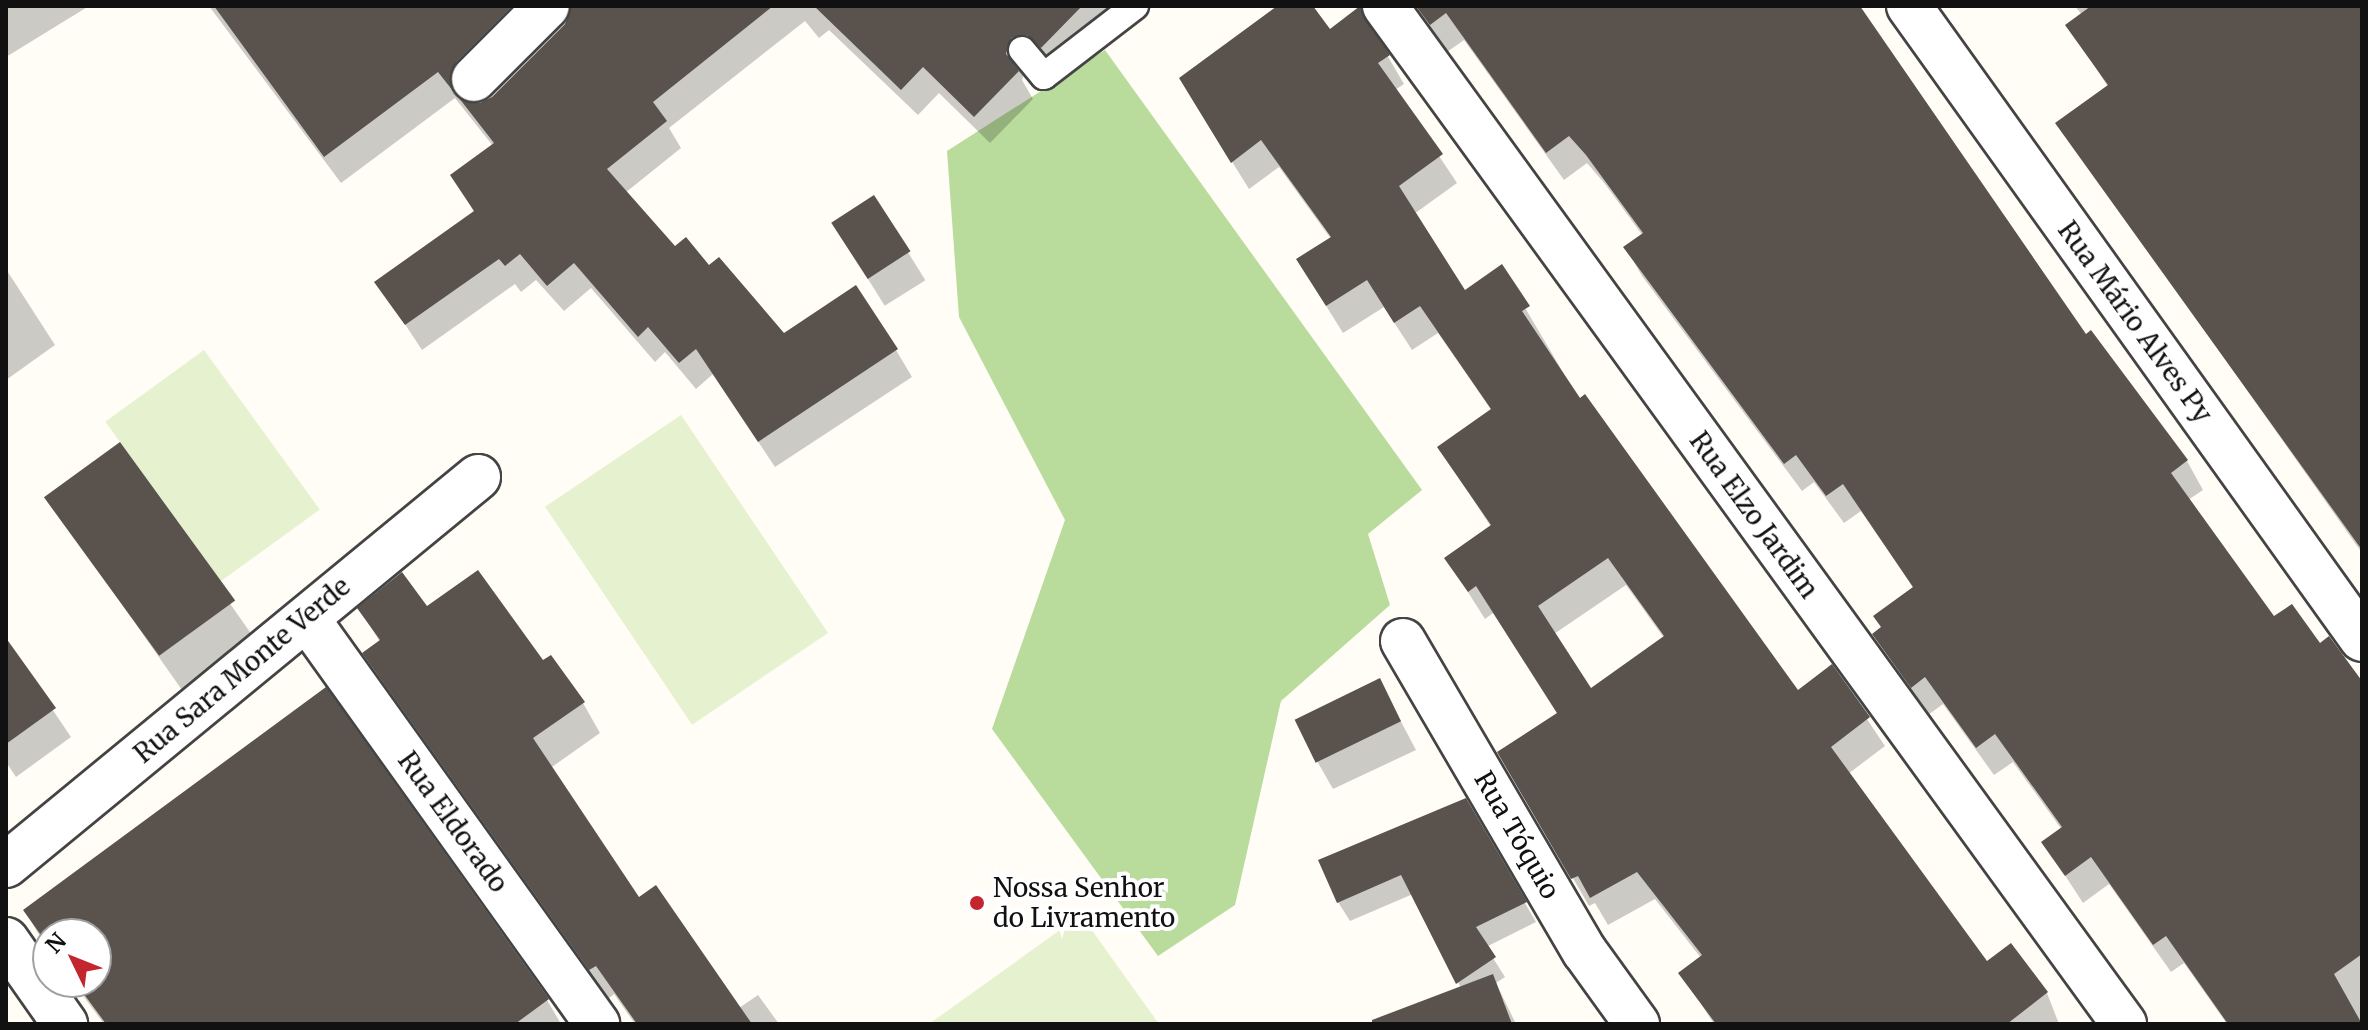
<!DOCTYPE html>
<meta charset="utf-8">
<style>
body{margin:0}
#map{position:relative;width:2368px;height:1030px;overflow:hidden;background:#fffdf5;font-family:Merriweather,serif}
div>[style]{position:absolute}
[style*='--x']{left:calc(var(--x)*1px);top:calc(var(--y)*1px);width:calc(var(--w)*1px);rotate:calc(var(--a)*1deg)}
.forest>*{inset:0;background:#b9dc9c}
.pitch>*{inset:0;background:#e6f2cf;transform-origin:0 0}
.shadow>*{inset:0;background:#0003;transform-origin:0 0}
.building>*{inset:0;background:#5a524d;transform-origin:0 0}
.roads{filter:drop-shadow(2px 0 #444) drop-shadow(-2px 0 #444) drop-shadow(0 2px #444) drop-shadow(0 -2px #444)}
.service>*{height:26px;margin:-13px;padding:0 13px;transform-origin:13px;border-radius:13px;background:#fff}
.minor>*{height:44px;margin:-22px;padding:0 22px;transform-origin:22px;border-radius:22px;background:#fff}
.dots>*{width:22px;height:22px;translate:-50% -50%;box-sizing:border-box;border:4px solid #fff;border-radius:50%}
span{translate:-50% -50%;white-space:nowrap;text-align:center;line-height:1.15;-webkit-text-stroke:8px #fff;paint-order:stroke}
.street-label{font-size:26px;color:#111}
.poi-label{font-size:26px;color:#111}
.left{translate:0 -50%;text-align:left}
.frame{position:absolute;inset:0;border:8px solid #111;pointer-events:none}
.north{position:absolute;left:32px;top:918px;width:80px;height:80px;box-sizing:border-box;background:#fff;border:2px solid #a0a0a0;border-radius:50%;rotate:313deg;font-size:22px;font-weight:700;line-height:32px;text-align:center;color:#111}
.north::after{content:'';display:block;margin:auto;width:28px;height:36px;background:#c4262e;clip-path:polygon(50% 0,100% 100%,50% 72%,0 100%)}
</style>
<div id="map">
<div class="forest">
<i style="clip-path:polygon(1105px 50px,1422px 490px,1368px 534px,1390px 605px,1281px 701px,1235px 905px,1158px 956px,992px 729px,1065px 520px,959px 317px,947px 151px)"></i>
</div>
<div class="pitch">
<i style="left:204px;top:350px;width:197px;height:122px;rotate:54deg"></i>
<i style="left:681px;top:415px;width:263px;height:164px;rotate:56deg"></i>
<i style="clip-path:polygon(1081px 915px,1159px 1024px,929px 1024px)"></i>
</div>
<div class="shadow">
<i style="clip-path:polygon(6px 6px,89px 6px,6px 57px)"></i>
<i style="clip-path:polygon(evenodd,209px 6px,1154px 6px,1066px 76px,1043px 61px,1027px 64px,1022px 80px,1033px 99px,990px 143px,939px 93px,918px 115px,829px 30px,819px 38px,805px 21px,669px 128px,681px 148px,625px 193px,675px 249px,709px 267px,784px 336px,896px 350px,912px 377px,775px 467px,713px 374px,696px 389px,665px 352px,655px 362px,591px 288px,564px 311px,536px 280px,521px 292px,515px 284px,422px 350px,377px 282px,475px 213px,452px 175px,493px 146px,455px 98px,341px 183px,209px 6px,571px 8px,566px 25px,492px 99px,469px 103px,471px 89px,545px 15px,571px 8px)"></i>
<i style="clip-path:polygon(evenodd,1281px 6px,1330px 32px,1360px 9px,1404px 84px,1395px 90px,1457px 183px,1414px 214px,1464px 293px,1501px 267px,1580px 401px,1798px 692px,1832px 667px,1885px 746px,1848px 774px,1987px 964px,2047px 993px,2059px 1024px,1714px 1024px,1681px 973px,1701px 958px,1655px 899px,1608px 925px,1595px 903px,1589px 906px,1500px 752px,1558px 715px,1493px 613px,1485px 619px,1447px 559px,1491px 527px,1439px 447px,1492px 411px,1438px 333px,1412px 350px,1384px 307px,1343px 333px,1315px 288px,1331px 239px,1279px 167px,1249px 189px,1198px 107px,1281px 6px,1626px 585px,1664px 638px,1590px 691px,1554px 634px,1626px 585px)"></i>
<i style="clip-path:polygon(1408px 6px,1854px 6px,2085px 337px,2090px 333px,2187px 461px,2203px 490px,2188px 500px,2274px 619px,2320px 645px,2362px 686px,2362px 1024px,2227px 1024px,2184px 963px,2171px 972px,2109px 884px,2083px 903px,2044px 843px,2062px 830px,2013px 762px,1994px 775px,1943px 704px,1928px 715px,1874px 635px,1914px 589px,1861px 511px,1844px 523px,1814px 482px,1802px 491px,1642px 276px,1626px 248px,1643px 236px,1605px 184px,1587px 163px,1564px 180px,1464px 40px,1447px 52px)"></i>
<i style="clip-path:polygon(2075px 6px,2362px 6px,2362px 553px,2058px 123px,2108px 87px,2068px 25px,2082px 15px)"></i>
<i style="left:874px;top:198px;width:97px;height:48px;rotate:58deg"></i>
<i style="clip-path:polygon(6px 269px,55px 345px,6px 380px)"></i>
<i style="left:119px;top:445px;width:239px;height:89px;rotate:55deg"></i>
<i style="clip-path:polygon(360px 609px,426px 609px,542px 663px,583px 703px,600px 733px,552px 767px,639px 899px,739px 1008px,758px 995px,779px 1024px,635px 1024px,614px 994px,608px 999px,382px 683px,365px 653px,380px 642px)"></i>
<i style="clip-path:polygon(6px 641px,71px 737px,16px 777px,6px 762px)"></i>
<i style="clip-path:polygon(1379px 680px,1416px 750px,1333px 789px,1317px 761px)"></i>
<i style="clip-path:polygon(325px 690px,547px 1000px,561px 1024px,104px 1024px,73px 982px,96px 982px,96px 934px,48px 934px,48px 948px,42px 940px,25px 911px)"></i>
<i style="clip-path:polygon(1465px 801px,1536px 922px,1486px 947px,1505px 977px,1496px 983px,1516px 1024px,1456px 1024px,1461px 988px,1413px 894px,1350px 921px,1338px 902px)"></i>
</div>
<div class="building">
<i style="clip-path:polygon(214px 6px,512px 6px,456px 62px,453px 91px,438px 72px,324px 157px)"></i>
<i style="clip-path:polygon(571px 6px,773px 6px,653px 102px,667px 121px,607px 169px,675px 246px,686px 237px,709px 265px,719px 257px,784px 333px,856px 285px,898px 349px,758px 442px,696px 349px,679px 363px,648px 327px,638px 337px,574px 263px,547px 286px,520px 254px,505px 266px,499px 259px,405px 325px,374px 282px,474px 211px,450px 175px,494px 143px,459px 98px,480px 103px,492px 97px,565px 24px)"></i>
<i style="clip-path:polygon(814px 6px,1082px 6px,1041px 48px,1027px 35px,1011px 38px,1006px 54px,1019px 71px,974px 117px,923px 67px,901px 90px)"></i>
<i style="clip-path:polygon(evenodd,1277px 6px,1313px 6px,1330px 29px,1360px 6px,1390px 55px,1378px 63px,1443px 154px,1399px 186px,1465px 290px,1502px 264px,1530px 306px,1522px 311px,1580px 398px,1585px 394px,1798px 690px,1832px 664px,1870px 717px,1831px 747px,1987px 961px,2011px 943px,2048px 992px,2007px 1024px,1716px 1024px,1678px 973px,1702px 955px,1637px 872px,1590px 898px,1578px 876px,1571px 879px,1497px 752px,1557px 713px,1476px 586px,1468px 592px,1444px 558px,1491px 525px,1437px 447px,1491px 409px,1420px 306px,1394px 323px,1367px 280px,1326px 306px,1296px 259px,1331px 237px,1261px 140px,1231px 163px,1179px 78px,1277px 6px,1608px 558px,1664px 636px,1591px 688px,1538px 606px,1608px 558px)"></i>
<i style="clip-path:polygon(1416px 6px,1860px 6px,2086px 334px,2091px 330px,2188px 460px,2171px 473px,2274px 616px,2292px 604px,2320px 643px,2329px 636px,2362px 681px,2362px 954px,2334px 974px,2362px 1024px,2228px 1024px,2166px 936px,2153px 945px,2091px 857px,2065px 876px,2041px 842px,2062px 827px,1995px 734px,1976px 748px,1925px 677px,1911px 688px,1872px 634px,1881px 627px,1873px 616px,1913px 587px,1843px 484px,1826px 496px,1796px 455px,1784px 464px,1623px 247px,1643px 233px,1586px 155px,1569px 136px,1546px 153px,1446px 13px,1430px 25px)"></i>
<i style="clip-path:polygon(2091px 6px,2362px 6px,2362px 550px,2055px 123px,2108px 85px,2065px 25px)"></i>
<i style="left:874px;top:195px;width:67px;height:51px;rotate:57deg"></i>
<i style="left:120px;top:442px;width:196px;height:94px;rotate:54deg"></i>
<i style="clip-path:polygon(478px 570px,543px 660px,551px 655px,585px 702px,533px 738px,639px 897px,656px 885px,752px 1024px,637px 1024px,596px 966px,589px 970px,362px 653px,380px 640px,357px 608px,402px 572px,427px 606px)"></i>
<i style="clip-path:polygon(6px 638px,56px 708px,6px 744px)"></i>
<i style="left:1380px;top:678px;width:48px;height:95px;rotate:64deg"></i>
<i style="clip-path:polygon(326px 687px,549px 999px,515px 1024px,106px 1024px,75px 982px,96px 982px,96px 934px,48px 934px,48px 945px,23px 910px)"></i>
<i style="clip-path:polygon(1466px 798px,1527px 902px,1476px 927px,1496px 957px,1456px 984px,1401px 875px,1337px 903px,1318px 860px)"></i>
<i style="clip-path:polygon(1493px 974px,1512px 1024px,1372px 1024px,1372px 1020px)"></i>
</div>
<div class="roads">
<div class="service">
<i style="--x:1022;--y:50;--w:34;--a:50"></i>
<i style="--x:1044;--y:76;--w:115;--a:-37.6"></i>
</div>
<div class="minor">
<i style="--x:1385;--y:6;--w:1258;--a:54.02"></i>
<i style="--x:1909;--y:6;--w:778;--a:54.41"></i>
<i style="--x:474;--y:79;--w:103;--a:-45"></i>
<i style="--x:308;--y:620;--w:497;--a:54.4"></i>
<i style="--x:1403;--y:641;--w:360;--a:59.7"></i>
<i style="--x:1585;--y:952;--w:89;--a:54.2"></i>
<i style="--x:6;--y:865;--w:611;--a:-39.42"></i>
<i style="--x:6;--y:940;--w:103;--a:54.9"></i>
</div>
</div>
<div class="dots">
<i style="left:977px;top:903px;background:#c4262e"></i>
</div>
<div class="street-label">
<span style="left:2135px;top:322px;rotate:54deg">Rua Mário Alves Py</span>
<span style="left:1754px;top:515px;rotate:54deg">Rua Elzo Jardim</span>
<span style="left:242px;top:670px;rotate:-40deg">Rua Sara Monte Verde</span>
<span style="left:453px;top:822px;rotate:54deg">Rua Eldorado</span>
<span style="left:1517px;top:835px;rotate:60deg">Rua Tóquio</span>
</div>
<div class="poi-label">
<span class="left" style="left:993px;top:903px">Nossa Senhor<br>do Livramento</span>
</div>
<div class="frame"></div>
<div class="north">N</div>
</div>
